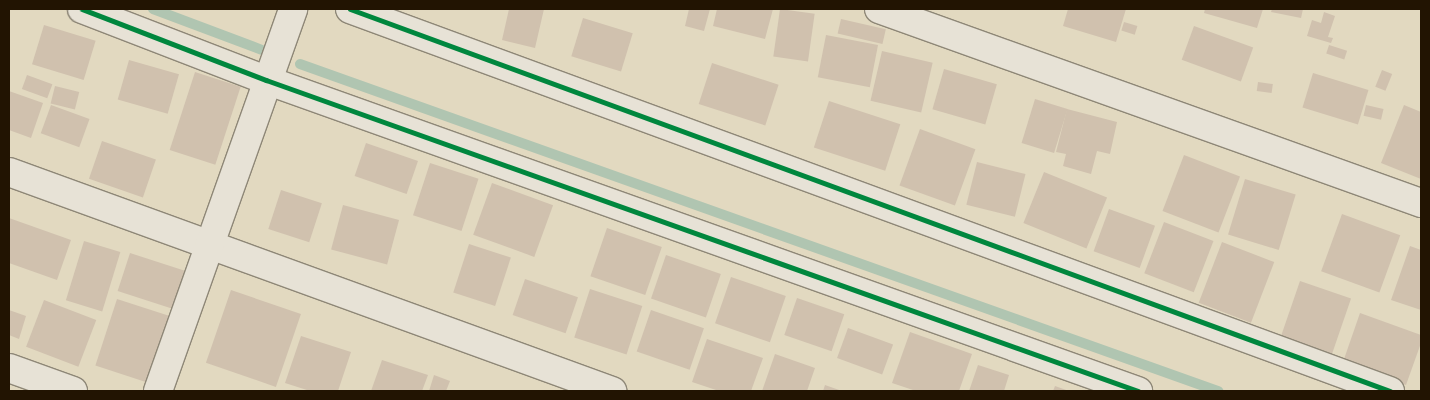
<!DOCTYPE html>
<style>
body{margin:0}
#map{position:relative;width:1430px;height:400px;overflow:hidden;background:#e2d9c0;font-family:"IM FELL DW Pica",serif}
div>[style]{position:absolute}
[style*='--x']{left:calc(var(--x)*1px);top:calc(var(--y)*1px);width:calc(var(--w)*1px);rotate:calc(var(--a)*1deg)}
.stream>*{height:10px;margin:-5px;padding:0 5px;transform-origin:5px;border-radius:5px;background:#b0c5b1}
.building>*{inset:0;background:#d0c1ae;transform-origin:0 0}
.roads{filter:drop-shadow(1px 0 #8e8777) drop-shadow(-1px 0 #8e8777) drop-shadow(0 1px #8e8777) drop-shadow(0 -1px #8e8777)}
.minor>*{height:28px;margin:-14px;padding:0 14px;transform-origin:14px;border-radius:14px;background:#e7e2d6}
.cycleway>*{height:5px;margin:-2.5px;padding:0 2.5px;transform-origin:2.5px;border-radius:2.5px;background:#00873e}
span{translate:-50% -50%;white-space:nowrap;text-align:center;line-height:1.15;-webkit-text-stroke:4px #f6ebcc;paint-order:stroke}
.frame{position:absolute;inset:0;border:10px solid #221402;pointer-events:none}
</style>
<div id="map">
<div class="stream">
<i style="--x:153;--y:9;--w:116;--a:20.6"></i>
<i style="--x:300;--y:64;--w:975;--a:19.61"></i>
</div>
<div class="building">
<i style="clip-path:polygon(509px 9px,544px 9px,535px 48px,502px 40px)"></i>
<i style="clip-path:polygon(689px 9px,710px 9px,704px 31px,685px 26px)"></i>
<i style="clip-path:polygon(717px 9px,773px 9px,765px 39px,713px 26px)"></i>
<i style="left:780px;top:9px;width:35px;height:48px;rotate:8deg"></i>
<i style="clip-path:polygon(1068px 9px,1126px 9px,1116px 42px,1063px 26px)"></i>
<i style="clip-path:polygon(1205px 9px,1263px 9px,1257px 28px,1204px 13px)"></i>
<i style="clip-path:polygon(1272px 9px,1303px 9px,1301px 18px,1271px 12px)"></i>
<i style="clip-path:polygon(1324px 12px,1335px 16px,1328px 37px,1333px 38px,1331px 43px,1307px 36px,1312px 20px,1321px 23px)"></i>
<i style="left:583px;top:18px;width:52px;height:40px;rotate:17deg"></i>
<i style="left:841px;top:19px;width:46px;height:15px;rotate:13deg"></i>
<i style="left:1124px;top:22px;width:14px;height:9px;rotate:17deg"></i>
<i style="left:44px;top:25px;width:54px;height:41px;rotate:17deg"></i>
<i style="left:1194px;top:26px;width:63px;height:36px;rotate:20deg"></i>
<i style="left:826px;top:35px;width:53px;height:43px;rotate:11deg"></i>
<i style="left:1329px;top:45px;width:19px;height:9px;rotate:18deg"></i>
<i style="left:882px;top:51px;width:52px;height:51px;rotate:13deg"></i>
<i style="left:129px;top:60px;width:52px;height:41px;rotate:16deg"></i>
<i style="left:712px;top:63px;width:70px;height:43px;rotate:18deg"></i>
<i style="left:944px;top:69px;width:55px;height:42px;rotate:16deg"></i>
<i style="left:1382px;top:70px;width:11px;height:18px;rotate:22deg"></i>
<i style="left:195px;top:72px;width:48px;height:82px;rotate:18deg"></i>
<i style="left:1313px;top:73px;width:58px;height:36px;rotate:17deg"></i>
<i style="left:27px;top:75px;width:27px;height:15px;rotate:20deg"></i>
<i style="left:1258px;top:82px;width:15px;height:9px;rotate:8deg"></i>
<i style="left:55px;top:86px;width:25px;height:18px;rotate:14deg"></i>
<i style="clip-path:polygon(9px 91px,43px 103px,31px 138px,9px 130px)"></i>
<i style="left:1035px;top:99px;width:34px;height:46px;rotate:17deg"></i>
<i style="left:829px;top:101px;width:75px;height:49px;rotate:18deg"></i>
<i style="left:51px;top:105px;width:41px;height:30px;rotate:20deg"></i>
<i style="left:1366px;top:105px;width:18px;height:11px;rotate:13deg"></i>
<i style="clip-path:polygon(1404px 105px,1421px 112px,1421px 179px,1381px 163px)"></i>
<i style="clip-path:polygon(1067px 109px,1117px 122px,1110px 154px,1097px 151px,1091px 174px,1063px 166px,1066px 154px,1056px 152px)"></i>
<i style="left:920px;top:129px;width:59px;height:60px;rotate:20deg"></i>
<i style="left:102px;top:141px;width:57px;height:40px;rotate:19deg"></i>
<i style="left:366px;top:143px;width:55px;height:35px;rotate:19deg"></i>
<i style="left:1184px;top:155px;width:60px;height:60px;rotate:21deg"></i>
<i style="left:977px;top:162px;width:50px;height:44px;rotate:14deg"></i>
<i style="left:430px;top:163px;width:51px;height:55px;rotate:18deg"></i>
<i style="left:1044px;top:172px;width:68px;height:55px;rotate:22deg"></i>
<i style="left:1245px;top:179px;width:53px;height:58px;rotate:17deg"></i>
<i style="left:492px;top:183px;width:65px;height:55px;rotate:20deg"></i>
<i style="left:281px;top:190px;width:43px;height:41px;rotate:18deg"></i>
<i style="left:343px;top:205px;width:58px;height:46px;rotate:15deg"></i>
<i style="left:1109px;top:209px;width:49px;height:45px;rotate:20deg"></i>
<i style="left:1342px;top:214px;width:62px;height:61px;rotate:20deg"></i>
<i style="clip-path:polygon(9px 218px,71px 240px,57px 280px,9px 263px)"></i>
<i style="left:1164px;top:222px;width:53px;height:55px;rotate:21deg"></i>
<i style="left:607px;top:228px;width:58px;height:51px;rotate:19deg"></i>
<i style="left:84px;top:241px;width:38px;height:62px;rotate:17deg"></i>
<i style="left:1222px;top:242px;width:56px;height:65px;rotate:21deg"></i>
<i style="left:469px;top:244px;width:44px;height:51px;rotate:18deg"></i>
<i style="clip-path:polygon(1410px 246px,1421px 250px,1421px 310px,1391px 300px)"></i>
<i style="left:130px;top:253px;width:69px;height:40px;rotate:18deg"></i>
<i style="left:666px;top:255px;width:58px;height:46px;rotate:19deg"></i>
<i style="left:731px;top:277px;width:58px;height:49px;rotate:19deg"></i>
<i style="left:525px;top:279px;width:56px;height:38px;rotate:19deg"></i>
<i style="left:1300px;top:281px;width:54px;height:63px;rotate:19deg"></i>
<i style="left:590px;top:289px;width:55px;height:51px;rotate:18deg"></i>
<i style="left:231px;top:290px;width:74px;height:77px;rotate:19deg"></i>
<i style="left:797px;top:298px;width:50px;height:39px;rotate:19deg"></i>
<i style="left:117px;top:299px;width:57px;height:70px;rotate:18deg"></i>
<i style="left:44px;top:300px;width:56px;height:50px;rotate:21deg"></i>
<i style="clip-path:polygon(9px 310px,26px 316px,19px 339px,9px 335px)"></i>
<i style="left:651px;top:310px;width:56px;height:44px;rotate:19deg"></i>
<i style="clip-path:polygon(1360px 313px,1421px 335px,1421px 343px,1406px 385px,1343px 362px)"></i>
<i style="left:848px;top:328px;width:48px;height:32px;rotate:20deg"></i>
<i style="clip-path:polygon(910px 332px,972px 354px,959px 391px,916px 391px,892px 383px)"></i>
<i style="clip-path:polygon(301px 336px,351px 352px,338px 391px,310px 391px,285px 383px)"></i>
<i style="clip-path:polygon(707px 339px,763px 358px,751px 391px,719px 391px,692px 382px)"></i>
<i style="clip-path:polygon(775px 354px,815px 368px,807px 391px,762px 391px)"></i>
<i style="clip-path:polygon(382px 360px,428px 375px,422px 391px,371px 391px)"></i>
<i style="clip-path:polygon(978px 365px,1009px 375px,1004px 391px,969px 391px)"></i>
<i style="clip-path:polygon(434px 375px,450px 381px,446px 391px,429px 391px)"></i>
<i style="clip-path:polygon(825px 385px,842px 391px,823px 391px)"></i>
<i style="clip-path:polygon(1055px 386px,1069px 391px,1053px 391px)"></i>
</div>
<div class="roads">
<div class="minor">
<i style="--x:82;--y:9;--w:197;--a:21.1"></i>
<i style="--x:266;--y:80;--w:926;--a:19.63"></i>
<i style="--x:350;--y:9;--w:1108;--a:20.17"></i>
<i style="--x:879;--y:9;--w:576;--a:19.69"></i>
<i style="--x:9;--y:172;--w:642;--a:19.96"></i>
<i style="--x:9;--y:368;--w:68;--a:19.8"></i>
<i style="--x:158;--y:391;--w:405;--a:-70.5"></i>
</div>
</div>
<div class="cycleway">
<i style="--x:82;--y:9;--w:197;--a:21.1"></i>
<i style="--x:266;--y:80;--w:926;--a:19.63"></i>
<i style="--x:350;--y:9;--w:1108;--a:20.17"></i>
</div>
<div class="frame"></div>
</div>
